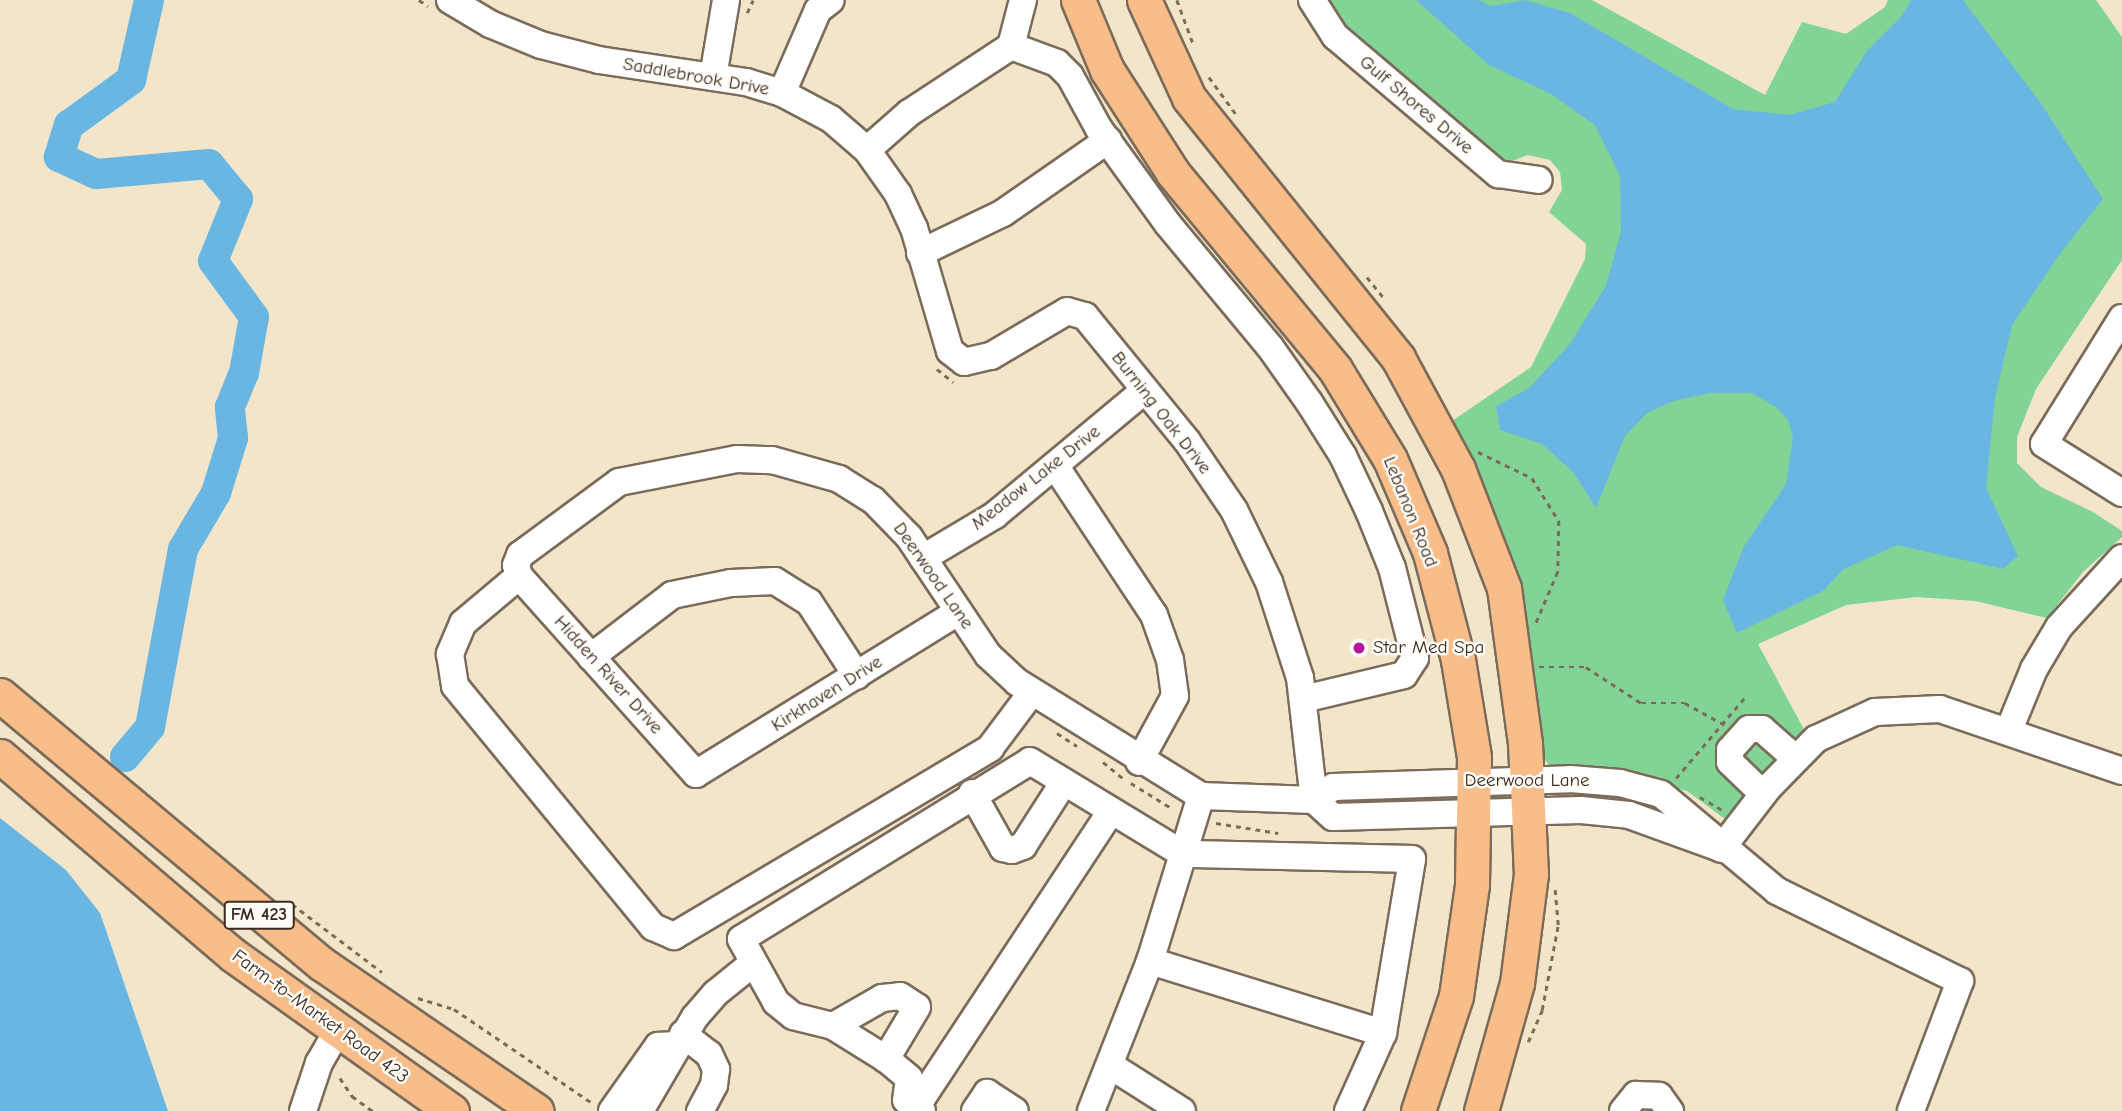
<!DOCTYPE html>
<style>
body{margin:0}
#map{position:relative;width:2122px;height:1111px;overflow:hidden;background:#f2e5ca;font-family:"Comic Neue",sans-serif}
div>[style]{position:absolute}
[style*='--x']{left:calc(var(--x)*1px);top:calc(var(--y)*1px);width:calc(var(--w)*1px);rotate:calc(var(--a)*1deg)}
.green>*{inset:0;background:#81d496}
.water>*{inset:0;background:#69b6e3}
.river>*{height:30px;margin:-15px;padding:0 15px;transform-origin:15px;border-radius:15px;background:#69b6e3}
.path>*{height:2.5px;margin-top:-1.25px;transform-origin:0;background:repeating-linear-gradient(90deg,#7b6b5a 0 5px,transparent 0 10px)}
.roads{filter:drop-shadow(2px 0 #7b6b5a) drop-shadow(-2px 0 #7b6b5a) drop-shadow(0 2px #7b6b5a) drop-shadow(0 -2px #7b6b5a)}
.minor>*{height:26px;margin:-13px;padding:0 13px;transform-origin:13px;border-radius:13px;background:#fff}
.major>*{height:33px;margin:-16.5px;padding:0 16.5px;transform-origin:16.5px;border-radius:16.5px;background:#f8bd88}
.dots>*{width:19px;height:19px;translate:-50% -50%;box-sizing:border-box;border:4px solid #fdfcf7;border-radius:50%}
span{translate:-50% -50%;white-space:nowrap;text-align:center;line-height:1.15;-webkit-text-stroke:5px #fdfcf7;paint-order:stroke}
.shield-label span{padding:2px 5px;background:#fdfcf7;border:2px solid;border-radius:5px;-webkit-text-stroke-width:0}
.shield-label{font-size:18px;color:#3b2a1e;font-weight:700}
.street-label{font-size:19px;color:#3b2a1e}
.poi-label{font-size:19px;color:#3b2a1e}
.left{translate:0 -50%;text-align:left}
</style>
<div id="map">
<div class="green">
<i style="clip-path:polygon(1327px 0,1592px 0,1765px 95px,1802px 22px,1846px 34px,1885px 7px,1888px 0,2096px 0,2122px 37px,2122px 260px,2036px 389px,2017px 437px,2017px 463px,2041px 487px,2093px 512px,2122px 531px,2122px 537px,2083px 572px,2047px 618px,1975px 601px,1917px 597px,1846px 605px,1758px 644px,1807px 735px,1736px 815px,1725px 819px,1687px 791px,1644px 780px,1551px 768px,1542px 756px,1526px 645px,1509px 581px,1452px 421px,1531px 367px,1585px 259px,1586px 244px,1549px 212px,1562px 190px,1560px 172px,1550px 160px,1528px 155px,1504px 164px,1350px 34px)"></i>
</div>
<div class="water">
<i style="clip-path:polygon(1416px 0,1479px 0,1491px 6px,1525px 0,1570px 13px,1733px 109px,1789px 115px,1835px 102px,1867px 51px,1902px 16px,1911px 0,1963px 0,2040px 102px,2103px 199px,2059px 255px,2012px 325px,1995px 398px,1986px 488px,2018px 556px,2003px 569px,1897px 545px,1844px 569px,1823px 591px,1737px 633px,1723px 600px,1743px 548px,1786px 484px,1793px 437px,1788px 420px,1776px 407px,1752px 393px,1710px 393px,1673px 401px,1647px 413px,1625px 436px,1596px 508px,1573px 472px,1542px 444px,1500px 430px,1496px 406px,1529px 388px,1570px 344px,1606px 286px,1621px 231px,1620px 176px,1595px 125px,1551px 94px,1489px 65px)"></i>
<i style="clip-path:polygon(0 818px,66px 870px,100px 913px,168px 1111px,0 1111px)"></i>
</div>
<div class="river">
<i style="--x:125;--y:757;--w:39;--a:-50"></i>
<i style="--x:150;--y:727;--w:181;--a:-79.5"></i>
<i style="--x:183;--y:549;--w:65;--a:-59.5"></i>
<i style="--x:216;--y:493;--w:58;--a:-72.8"></i>
<i style="--x:233;--y:438;--w:31;--a:-96"></i>
<i style="--x:230;--y:407;--w:37;--a:-68"></i>
<i style="--x:244;--y:373;--w:57;--a:-79.9"></i>
<i style="--x:254;--y:317;--w:69;--a:-126.2"></i>
<i style="--x:213;--y:261;--w:67;--a:-68"></i>
<i style="--x:238;--y:199;--w:45;--a:-129.6"></i>
<i style="--x:209;--y:164;--w:113;--a:174.9"></i>
<i style="--x:96;--y:174;--w:41;--a:-155.3"></i>
<i style="--x:59;--y:157;--w:34;--a:-73"></i>
<i style="--x:69;--y:125;--w:77;--a:-36"></i>
<i style="--x:131;--y:80;--w:82;--a:-77.3"></i>
</div>
<div class="path">
<i style="--x:419;--y:0;--w:11;--a:34"></i>
<i style="--x:1177;--y:0;--w:46;--a:69.6"></i>
<i style="--x:747;--y:13;--w:14;--a:-65"></i>
<i style="--x:1209;--y:77;--w:46;--a:53.9"></i>
<i style="--x:1367;--y:277;--w:28;--a:51"></i>
<i style="--x:937;--y:369;--w:21;--a:39"></i>
<i style="--x:1478;--y:452;--w:60;--a:25.7"></i>
<i style="--x:1532;--y:478;--w:51;--a:57.9"></i>
<i style="--x:1559;--y:521;--w:51;--a:91.1"></i>
<i style="--x:1558;--y:572;--w:56;--a:113.3"></i>
<i style="--x:1539;--y:667;--w:47;--a:0"></i>
<i style="--x:1586;--y:667;--w:66;--a:33.2"></i>
<i style="--x:1641;--y:703;--w:44;--a:0"></i>
<i style="--x:1685;--y:703;--w:46;--a:28.8"></i>
<i style="--x:1057;--y:733;--w:24;--a:33"></i>
<i style="--x:1103;--y:762;--w:28;--a:39"></i>
<i style="--x:1676;--y:778;--w:109;--a:-49.5"></i>
<i style="--x:1131;--y:783;--w:49;--a:31.8"></i>
<i style="--x:1700;--y:797;--w:28;--a:30"></i>
<i style="--x:1216;--y:823;--w:63;--a:9.2"></i>
<i style="--x:292;--y:904;--w:113;--a:37.1"></i>
<i style="--x:418;--y:998;--w:38;--a:17"></i>
<i style="--x:454;--y:1009;--w:169;--a:34.2"></i>
<i style="--x:1528;--y:1042;--w:35;--a:-66"></i>
<i style="--x:1542;--y:1010;--w:86;--a:-79.3"></i>
<i style="--x:1558;--y:925;--w:36;--a:-95"></i>
<i style="--x:340;--y:1078;--w:22;--a:56"></i>
<i style="--x:352;--y:1096;--w:26;--a:36"></i>
</div>
<div class="roads">
<div class="minor">
<i style="--x:450;--y:0;--w:47;--a:31"></i>
<i style="--x:490;--y:24;--w:55;--a:22.4"></i>
<i style="--x:541;--y:45;--w:60;--a:14.5"></i>
<i style="--x:599;--y:60;--w:149;--a:8.5"></i>
<i style="--x:746;--y:82;--w:38;--a:17"></i>
<i style="--x:782;--y:93;--w:55;--a:28"></i>
<i style="--x:831;--y:119;--w:48;--a:40.7"></i>
<i style="--x:867;--y:150;--w:54;--a:54.8"></i>
<i style="--x:898;--y:194;--w:38;--a:65"></i>
<i style="--x:914;--y:228;--w:128;--a:73.7"></i>
<i style="--x:950;--y:351;--w:18;--a:38"></i>
<i style="--x:964;--y:362;--w:28;--a:-13"></i>
<i style="--x:991;--y:356;--w:88;--a:-30.6"></i>
<i style="--x:1067;--y:311;--w:19;--a:16"></i>
<i style="--x:1085;--y:316;--w:161;--a:50.8"></i>
<i style="--x:1187;--y:441;--w:83;--a:55.7"></i>
<i style="--x:1234;--y:510;--w:80;--a:64.1"></i>
<i style="--x:1269;--y:582;--w:101;--a:72.1"></i>
<i style="--x:1300;--y:678;--w:123;--a:83.5"></i>
<i style="--x:1312;--y:0;--w:43;--a:57.4"></i>
<i style="--x:1335;--y:36;--w:214;--a:40.3"></i>
<i style="--x:1498;--y:174;--w:41;--a:8.3"></i>
<i style="--x:1011;--y:46;--w:49;--a:20.3"></i>
<i style="--x:1057;--y:63;--w:18;--a:45"></i>
<i style="--x:1070;--y:76;--w:60;--a:61.3"></i>
<i style="--x:1099;--y:129;--w:116;--a:54.1"></i>
<i style="--x:1167;--y:223;--w:161;--a:50.3"></i>
<i style="--x:1270;--y:347;--w:67;--a:54.7"></i>
<i style="--x:1309;--y:402;--w:64;--a:57.8"></i>
<i style="--x:1343;--y:456;--w:61;--a:64.7"></i>
<i style="--x:1369;--y:511;--w:61;--a:68"></i>
<i style="--x:1392;--y:568;--w:93;--a:75.7"></i>
<i style="--x:1415;--y:658;--w:20;--a:123"></i>
<i style="--x:1404;--y:675;--w:104;--a:166.6"></i>
<i style="--x:1011;--y:46;--w:48;--a:-75.4"></i>
<i style="--x:713;--y:77;--w:78;--a:-80.4"></i>
<i style="--x:782;--y:93;--w:90;--a:-66.6"></i>
<i style="--x:818;--y:10;--w:16;--a:-38"></i>
<i style="--x:867;--y:150;--w:56;--a:-41.4"></i>
<i style="--x:909;--y:113;--w:122;--a:-33.3"></i>
<i style="--x:920;--y:253;--w:92;--a:-25.7"></i>
<i style="--x:1003;--y:213;--w:128;--a:-34.8"></i>
<i style="--x:2122;--y:318;--w:148;--a:121.8"></i>
<i style="--x:2044;--y:444;--w:92;--a:32.1"></i>
<i style="--x:1056;--y:467;--w:178;--a:56.5"></i>
<i style="--x:1154;--y:615;--w:48;--a:70.4"></i>
<i style="--x:1170;--y:660;--w:36;--a:82"></i>
<i style="--x:1175;--y:696;--w:75;--a:118.6"></i>
<i style="--x:923;--y:558;--w:84;--a:-30.8"></i>
<i style="--x:995;--y:515;--w:194;--a:-39.8"></i>
<i style="--x:519;--y:576;--w:73;--a:140"></i>
<i style="--x:463;--y:623;--w:34;--a:113"></i>
<i style="--x:450;--y:654;--w:32;--a:81"></i>
<i style="--x:455;--y:686;--w:312;--a:50.6"></i>
<i style="--x:653;--y:927;--w:23;--a:23"></i>
<i style="--x:674;--y:936;--w:368;--a:-30.7"></i>
<i style="--x:990;--y:748;--w:70;--a:-53.1"></i>
<i style="--x:958;--y:612;--w:308;--a:148.3"></i>
<i style="--x:696;--y:774;--w:266;--a:-131.8"></i>
<i style="--x:519;--y:576;--w:11;--a:-105"></i>
<i style="--x:516;--y:565;--w:11;--a:-68"></i>
<i style="--x:520;--y:555;--w:123;--a:-36.4"></i>
<i style="--x:619;--y:482;--w:120;--a:-11"></i>
<i style="--x:737;--y:459;--w:35;--a:2"></i>
<i style="--x:772;--y:460;--w:70;--a:15.8"></i>
<i style="--x:839;--y:479;--w:40;--a:32"></i>
<i style="--x:873;--y:500;--w:52;--a:45.8"></i>
<i style="--x:909;--y:537;--w:142;--a:56.2"></i>
<i style="--x:988;--y:655;--w:40;--a:43"></i>
<i style="--x:1017;--y:682;--w:216;--a:31.8"></i>
<i style="--x:1201;--y:796;--w:113;--a:2"></i>
<i style="--x:1314;--y:800;--w:23;--a:-34"></i>
<i style="--x:1333;--y:787;--w:237;--a:-1.9"></i>
<i style="--x:1570;--y:779;--w:50;--a:4.6"></i>
<i style="--x:1620;--y:783;--w:42;--a:15"></i>
<i style="--x:1661;--y:794;--w:151;--a:39.9"></i>
<i style="--x:1777;--y:891;--w:204;--a:26.2"></i>
<i style="--x:1960;--y:981;--w:139;--a:110.7"></i>
<i style="--x:591;--y:657;--w:102;--a:-37.4"></i>
<i style="--x:672;--y:595;--w:60;--a:-11.5"></i>
<i style="--x:731;--y:583;--w:44;--a:-2.6"></i>
<i style="--x:775;--y:581;--w:40;--a:32"></i>
<i style="--x:809;--y:602;--w:88;--a:57"></i>
<i style="--x:2009;--y:730;--w:66;--a:-67.7"></i>
<i style="--x:2034;--y:669;--w:49;--a:-59.2"></i>
<i style="--x:2059;--y:627;--w:93;--a:-47.6"></i>
<i style="--x:972;--y:793;--w:63;--a:60.6"></i>
<i style="--x:1003;--y:848;--w:9;--a:13"></i>
<i style="--x:1012;--y:850;--w:12;--a:-20"></i>
<i style="--x:1023;--y:846;--w:76;--a:-57.4"></i>
<i style="--x:1763;--y:794;--w:46;--a:-135.9"></i>
<i style="--x:1730;--y:762;--w:12;--a:-90"></i>
<i style="--x:1730;--y:750;--w:28;--a:-48"></i>
<i style="--x:1749;--y:729;--w:13;--a:0"></i>
<i style="--x:1762;--y:729;--w:45;--a:41.4"></i>
<i style="--x:1314;--y:800;--w:25;--a:42"></i>
<i style="--x:1333;--y:817;--w:248;--a:-1.6"></i>
<i style="--x:1581;--y:810;--w:48;--a:5.9"></i>
<i style="--x:1629;--y:815;--w:97;--a:19.9"></i>
<i style="--x:1721;--y:849;--w:77;--a:-52.4"></i>
<i style="--x:1768;--y:788;--w:69;--a:-45.6"></i>
<i style="--x:1816;--y:739;--w:65;--a:-24.6"></i>
<i style="--x:1875;--y:712;--w:65;--a:-2.6"></i>
<i style="--x:1940;--y:709;--w:192;--a:18.8"></i>
<i style="--x:833;--y:1026;--w:56;--a:-29.7"></i>
<i style="--x:882;--y:998;--w:18;--a:-6"></i>
<i style="--x:900;--y:996;--w:20;--a:33"></i>
<i style="--x:917;--y:1007;--w:61;--a:120.8"></i>
<i style="--x:683;--y:1034;--w:33;--a:38"></i>
<i style="--x:709;--y:1054;--w:17;--a:65"></i>
<i style="--x:716;--y:1069;--w:16;--a:97"></i>
<i style="--x:714;--y:1085;--w:30;--a:118"></i>
<i style="--x:1111;--y:1066;--w:84;--a:32.4"></i>
<i style="--x:916;--y:1107;--w:354;--a:-56.6"></i>
<i style="--x:303;--y:1111;--w:51;--a:-71.6"></i>
<i style="--x:319;--y:1063;--w:36;--a:-60"></i>
<i style="--x:612;--y:1111;--w:80;--a:-54.7"></i>
<i style="--x:658;--y:1046;--w:18;--a:-3"></i>
<i style="--x:640;--y:1111;--w:109;--a:-59.7"></i>
<i style="--x:695;--y:1017;--w:32;--a:-49"></i>
<i style="--x:716;--y:993;--w:48;--a:-39"></i>
<i style="--x:922;--y:1111;--w:19;--a:-145"></i>
<i style="--x:906;--y:1100;--w:22;--a:-82"></i>
<i style="--x:909;--y:1078;--w:30;--a:-140"></i>
<i style="--x:886;--y:1059;--w:62;--a:-148.1"></i>
<i style="--x:833;--y:1026;--w:41;--a:-166"></i>
<i style="--x:793;--y:1016;--w:22;--a:-141"></i>
<i style="--x:776;--y:1002;--w:72;--a:-119.1"></i>
<i style="--x:741;--y:939;--w:339;--a:-31.6"></i>
<i style="--x:1030;--y:761;--w:179;--a:31.3"></i>
<i style="--x:1183;--y:854;--w:61;--a:-72.8"></i>
<i style="--x:975;--y:1111;--w:22;--a:-56"></i>
<i style="--x:987;--y:1093;--w:33;--a:33"></i>
<i style="--x:1091;--y:1111;--w:161;--a:-68.5"></i>
<i style="--x:1348;--y:1111;--w:85;--a:-65.8"></i>
<i style="--x:1383;--y:1033;--w:176;--a:-80.5"></i>
<i style="--x:1412;--y:859;--w:229;--a:-178.7"></i>
<i style="--x:1183;--y:854;--w:112;--a:107.1"></i>
<i style="--x:1150;--y:961;--w:244;--a:17.2"></i>
<i style="--x:1623;--y:1111;--w:21;--a:-51"></i>
<i style="--x:1636;--y:1095;--w:23;--a:2"></i>
<i style="--x:1659;--y:1096;--w:19;--a:54"></i>
</div>
<div class="major">
<i style="--x:1078;--y:0;--w:76;--a:67.5"></i>
<i style="--x:1107;--y:70;--w:122;--a:57.3"></i>
<i style="--x:1173;--y:173;--w:254;--a:50.4"></i>
<i style="--x:1335;--y:369;--w:105;--a:58.6"></i>
<i style="--x:1390;--y:459;--w:102;--a:66.9"></i>
<i style="--x:1430;--y:553;--w:111;--a:75.3"></i>
<i style="--x:1458;--y:660;--w:98;--a:80.6"></i>
<i style="--x:1474;--y:757;--w:128;--a:90.9"></i>
<i style="--x:1472;--y:885;--w:112;--a:98.2"></i>
<i style="--x:1456;--y:996;--w:121;--a:108.3"></i>
<i style="--x:1144;--y:0;--w:108;--a:65.3"></i>
<i style="--x:1189;--y:98;--w:334;--a:51.2"></i>
<i style="--x:1398;--y:358;--w:126;--a:61.6"></i>
<i style="--x:1458;--y:469;--w:128;--a:68.9"></i>
<i style="--x:1504;--y:588;--w:156;--a:82.3"></i>
<i style="--x:1525;--y:743;--w:131;--a:87.4"></i>
<i style="--x:1531;--y:874;--w:110;--a:97.3"></i>
<i style="--x:1517;--y:983;--w:133;--a:105.7"></i>
<i style="--x:0;--y:695;--w:420;--a:39.9"></i>
<i style="--x:322;--y:964;--w:260;--a:34.4"></i>
<i style="--x:0;--y:756;--w:306;--a:40.5"></i>
<i style="--x:233;--y:955;--w:269;--a:35.5"></i>
</div>
</div>
<div class="dots">
<i style="left:1359px;top:648px;background:#b5179e"></i>
</div>
<div class="shield-label">
<span style="left:259px;top:915px">FM 423</span>
</div>
<div class="street-label">
<span style="left:696px;top:77px;rotate:10deg">Saddlebrook Drive</span>
<span style="left:1416px;top:105px;rotate:40deg">Gulf Shores Drive</span>
<span style="left:1161px;top:413px;rotate:52deg">Burning Oak Drive</span>
<span style="left:1036px;top:478px;rotate:-38deg">Meadow Lake Drive</span>
<span style="left:1410px;top:512px;rotate:68deg">Lebanon Road</span>
<span style="left:933px;top:576px;rotate:55deg">Deerwood Lane</span>
<span style="left:608px;top:675px;rotate:48deg">Hidden River Drive</span>
<span style="left:827px;top:694px;rotate:-32deg">Kirkhaven Drive</span>
<span style="left:1527px;top:781px">Deerwood Lane</span>
<span style="left:320px;top:1017px;rotate:36deg">Farm-to-Market Road 423</span>
</div>
<div class="poi-label">
<span class="left" style="left:1373px;top:648px">Star Med Spa</span>
</div>
</div>
